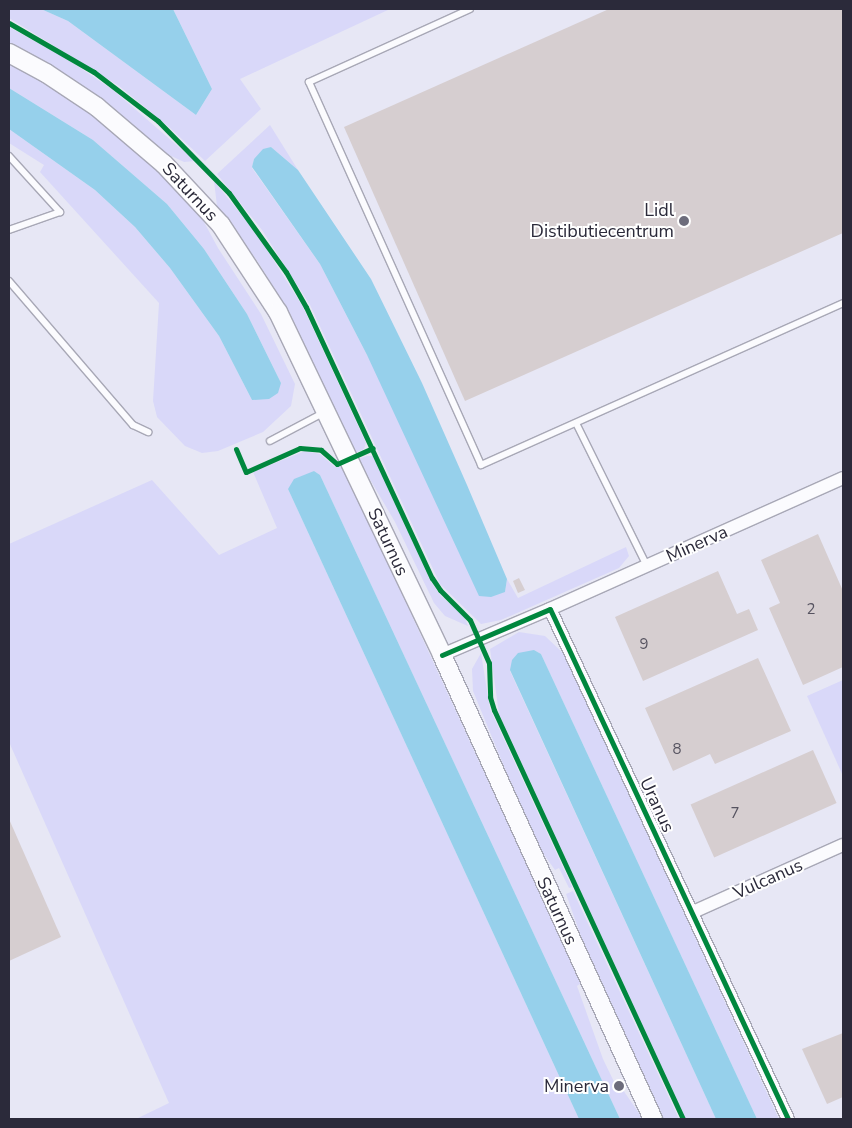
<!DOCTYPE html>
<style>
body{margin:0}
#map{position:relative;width:852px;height:1128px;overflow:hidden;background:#e7e7f5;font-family:"Nunito Sans",sans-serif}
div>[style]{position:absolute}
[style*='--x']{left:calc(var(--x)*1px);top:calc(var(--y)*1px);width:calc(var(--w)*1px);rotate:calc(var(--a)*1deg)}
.green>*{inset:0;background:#d9d8f9}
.water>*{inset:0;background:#96d0eb}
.building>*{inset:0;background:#d6ced0;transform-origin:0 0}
.roads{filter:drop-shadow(1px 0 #a8a8b6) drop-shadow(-1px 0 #a8a8b6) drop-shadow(0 1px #a8a8b6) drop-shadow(0 -1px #a8a8b6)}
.service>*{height:6px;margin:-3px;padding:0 3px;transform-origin:3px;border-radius:3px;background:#fbfbfe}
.minor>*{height:12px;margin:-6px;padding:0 6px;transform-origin:6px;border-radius:6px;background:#fbfbfe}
.secondary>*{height:18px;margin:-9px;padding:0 9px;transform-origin:9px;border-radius:9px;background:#fbfbfe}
.cycleway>*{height:5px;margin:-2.5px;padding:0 2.5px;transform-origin:2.5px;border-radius:2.5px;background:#00873e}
.dots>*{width:14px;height:14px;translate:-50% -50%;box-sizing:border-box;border:2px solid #fff;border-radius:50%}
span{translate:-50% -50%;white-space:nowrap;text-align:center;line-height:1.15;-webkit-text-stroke:4px #fff;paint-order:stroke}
.number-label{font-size:15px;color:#565360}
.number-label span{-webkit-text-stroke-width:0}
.street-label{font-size:18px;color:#2b2a3a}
.poi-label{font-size:18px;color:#2b2a3a}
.right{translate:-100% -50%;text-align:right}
.frame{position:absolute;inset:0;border:10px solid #2b2a3a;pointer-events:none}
</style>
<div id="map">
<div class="green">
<i style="clip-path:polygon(9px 9px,41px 9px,68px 21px,196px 115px,212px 89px,173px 9px,390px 9px,240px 79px,261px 109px,205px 161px,169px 127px,119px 86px,9px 18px)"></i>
<i style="clip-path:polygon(9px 27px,67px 59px,113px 90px,195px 161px,184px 162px,167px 154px,81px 86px,9px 43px)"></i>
<i style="clip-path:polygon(9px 63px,48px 83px,97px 118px,148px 159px,197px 209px,218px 248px,261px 314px,295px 384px,291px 406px,263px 432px,218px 451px,202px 453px,185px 446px,157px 417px,153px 401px,159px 303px,40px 172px,44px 165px,9px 143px,9px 129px,95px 190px,135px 227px,170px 268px,219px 336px,252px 400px,281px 383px,247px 314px,204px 249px,167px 204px,93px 140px,9px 88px)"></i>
<i style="clip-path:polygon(270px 125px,298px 170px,271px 147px,254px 159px,252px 168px,320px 264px,367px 355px,505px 592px,507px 579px,518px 598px,626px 547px,629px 556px,619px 568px,501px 620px,481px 624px,440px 584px,310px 305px,262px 230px,217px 174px)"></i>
<i style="clip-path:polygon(214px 181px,257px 234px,303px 307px,366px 443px,364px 449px,355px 453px,290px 314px,258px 262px,217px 206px)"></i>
<i style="clip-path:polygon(305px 451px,320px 454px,335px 467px,343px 466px,581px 983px,577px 986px,603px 1059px,619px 1092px,623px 1090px,643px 1119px,620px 1119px,320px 475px,314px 471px,288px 489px,579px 1119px,136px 1119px,169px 1103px,9px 742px,9px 544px,152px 480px,219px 555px,277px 528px,253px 472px)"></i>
<i style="clip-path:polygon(367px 456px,373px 456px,431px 582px,441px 596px,464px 616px,468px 626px,445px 616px,434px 603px,395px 522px,358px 459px)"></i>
<i style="clip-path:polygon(519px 632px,545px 636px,564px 654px,779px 1119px,757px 1119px,541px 654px,534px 650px,510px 671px,716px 1119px,686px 1119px,499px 714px,490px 649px)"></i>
<i style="clip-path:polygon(481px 653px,490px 709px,572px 887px,569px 888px,559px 868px,555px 870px,535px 842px,473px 691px,472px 669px)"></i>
<i style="clip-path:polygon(843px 680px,843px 776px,807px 696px)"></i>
<i style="clip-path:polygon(573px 891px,679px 1119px,662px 1119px,589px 959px,566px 894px)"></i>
</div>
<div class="water">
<i style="clip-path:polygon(41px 9px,173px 9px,212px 89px,196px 115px,68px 21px)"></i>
<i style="clip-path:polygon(9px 88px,93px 140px,167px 204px,204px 249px,247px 314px,281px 383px,278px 393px,269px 399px,252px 400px,219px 336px,170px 268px,135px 227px,95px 190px,9px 129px)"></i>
<i style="clip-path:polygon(271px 147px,298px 170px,371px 279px,422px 383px,467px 485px,507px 579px,505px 592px,491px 597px,479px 596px,367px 355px,320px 264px,252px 167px,254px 159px,263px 149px)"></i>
<i style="clip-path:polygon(314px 471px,320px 475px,620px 1119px,579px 1119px,288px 489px,294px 479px)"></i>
<i style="clip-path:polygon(534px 650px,541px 654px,757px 1119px,716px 1119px,510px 670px,512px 660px,518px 653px)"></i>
</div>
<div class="building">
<i style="clip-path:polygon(609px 9px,843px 9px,843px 233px,465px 401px,344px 127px)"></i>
<i style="clip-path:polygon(818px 534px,843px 591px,843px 667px,803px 685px,769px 608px,780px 603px,761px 560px)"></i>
<i style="clip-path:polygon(718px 571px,737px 614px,749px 609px,758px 630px,643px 681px,615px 617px)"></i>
<i style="clip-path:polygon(519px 578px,525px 590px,518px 593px,513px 581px)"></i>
<i style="clip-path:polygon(758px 658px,791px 731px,715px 764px,710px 754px,673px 771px,645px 708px)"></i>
<i style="left:813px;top:750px;width:58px;height:134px;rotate:66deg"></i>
<i style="clip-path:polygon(9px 819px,61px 937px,9px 961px)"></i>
<i style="clip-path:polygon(843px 1033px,843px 1097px,827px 1104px,802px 1049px)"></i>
</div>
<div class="roads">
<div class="service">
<i style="--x:470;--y:9;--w:177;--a:155.6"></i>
<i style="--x:309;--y:82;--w:420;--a:65.8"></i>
<i style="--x:481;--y:465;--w:397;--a:-24.1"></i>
<i style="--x:9;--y:156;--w:76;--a:47.7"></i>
<i style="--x:60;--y:212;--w:54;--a:160.6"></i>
<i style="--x:9;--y:281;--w:190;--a:49.3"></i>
<i style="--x:133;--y:425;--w:17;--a:25"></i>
<i style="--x:576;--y:423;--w:160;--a:63.6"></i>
<i style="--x:270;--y:441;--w:62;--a:-27.8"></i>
</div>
<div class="minor">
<i style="--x:550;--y:609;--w:321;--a:-24.1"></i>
<i style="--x:442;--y:655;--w:117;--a:-23.1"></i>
<i style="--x:550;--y:609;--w:563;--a:64.98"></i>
<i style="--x:693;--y:912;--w:164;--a:-24.1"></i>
</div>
<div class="secondary">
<i style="--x:9;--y:53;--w:42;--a:28.4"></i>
<i style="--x:46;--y:73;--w:61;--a:33.7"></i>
<i style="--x:97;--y:107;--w:88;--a:40.4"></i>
<i style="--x:164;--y:164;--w:83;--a:46.9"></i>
<i style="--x:221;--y:225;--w:104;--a:56.8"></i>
<i style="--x:278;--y:312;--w:380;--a:64.4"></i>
<i style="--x:442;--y:655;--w:510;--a:65.55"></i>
</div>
</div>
<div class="cycleway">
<i style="--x:9;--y:23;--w:98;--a:30"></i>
<i style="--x:94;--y:72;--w:81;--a:37.4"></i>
<i style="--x:158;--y:121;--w:101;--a:45.4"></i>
<i style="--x:229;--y:193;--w:97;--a:54.2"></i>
<i style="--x:286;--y:272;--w:40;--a:60.3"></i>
<i style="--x:306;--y:307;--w:299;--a:65.1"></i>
<i style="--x:432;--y:578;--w:14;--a:56"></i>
<i style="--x:440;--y:590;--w:42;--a:45"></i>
<i style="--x:470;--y:620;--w:47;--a:66.2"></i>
<i style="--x:489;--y:663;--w:34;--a:88"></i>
<i style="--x:490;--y:697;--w:14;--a:73"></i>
<i style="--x:494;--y:710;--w:451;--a:65.2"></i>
<i style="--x:236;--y:449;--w:25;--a:67"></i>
<i style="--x:246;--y:472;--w:59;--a:-24"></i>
<i style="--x:300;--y:448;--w:21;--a:5"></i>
<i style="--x:321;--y:450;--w:21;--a:41"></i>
<i style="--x:337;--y:464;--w:39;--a:-24"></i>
<i style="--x:442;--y:655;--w:117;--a:-23.1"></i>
<i style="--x:550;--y:609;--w:563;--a:64.98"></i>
</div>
<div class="dots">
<i style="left:684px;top:221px;background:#6d6c7b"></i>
<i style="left:619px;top:1086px;background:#6d6c7b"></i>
</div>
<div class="number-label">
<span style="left:811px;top:610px">2</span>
<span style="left:644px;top:645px">9</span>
<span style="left:677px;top:750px">8</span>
<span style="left:735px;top:814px">7</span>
</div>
<div class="street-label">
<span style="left:190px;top:192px;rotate:47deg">Saturnus</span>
<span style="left:388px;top:542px;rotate:65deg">Saturnus</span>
<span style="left:697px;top:544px;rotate:-24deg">Minerva</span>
<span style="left:657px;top:805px;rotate:65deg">Uranus</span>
<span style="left:768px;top:879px;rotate:-24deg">Vulcanus</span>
<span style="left:557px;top:911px;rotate:65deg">Saturnus</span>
</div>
<div class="poi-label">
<span class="right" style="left:674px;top:221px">Lidl<br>Distibutiecentrum</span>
<span class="right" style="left:609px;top:1086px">Minerva</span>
</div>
<div class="frame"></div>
</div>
